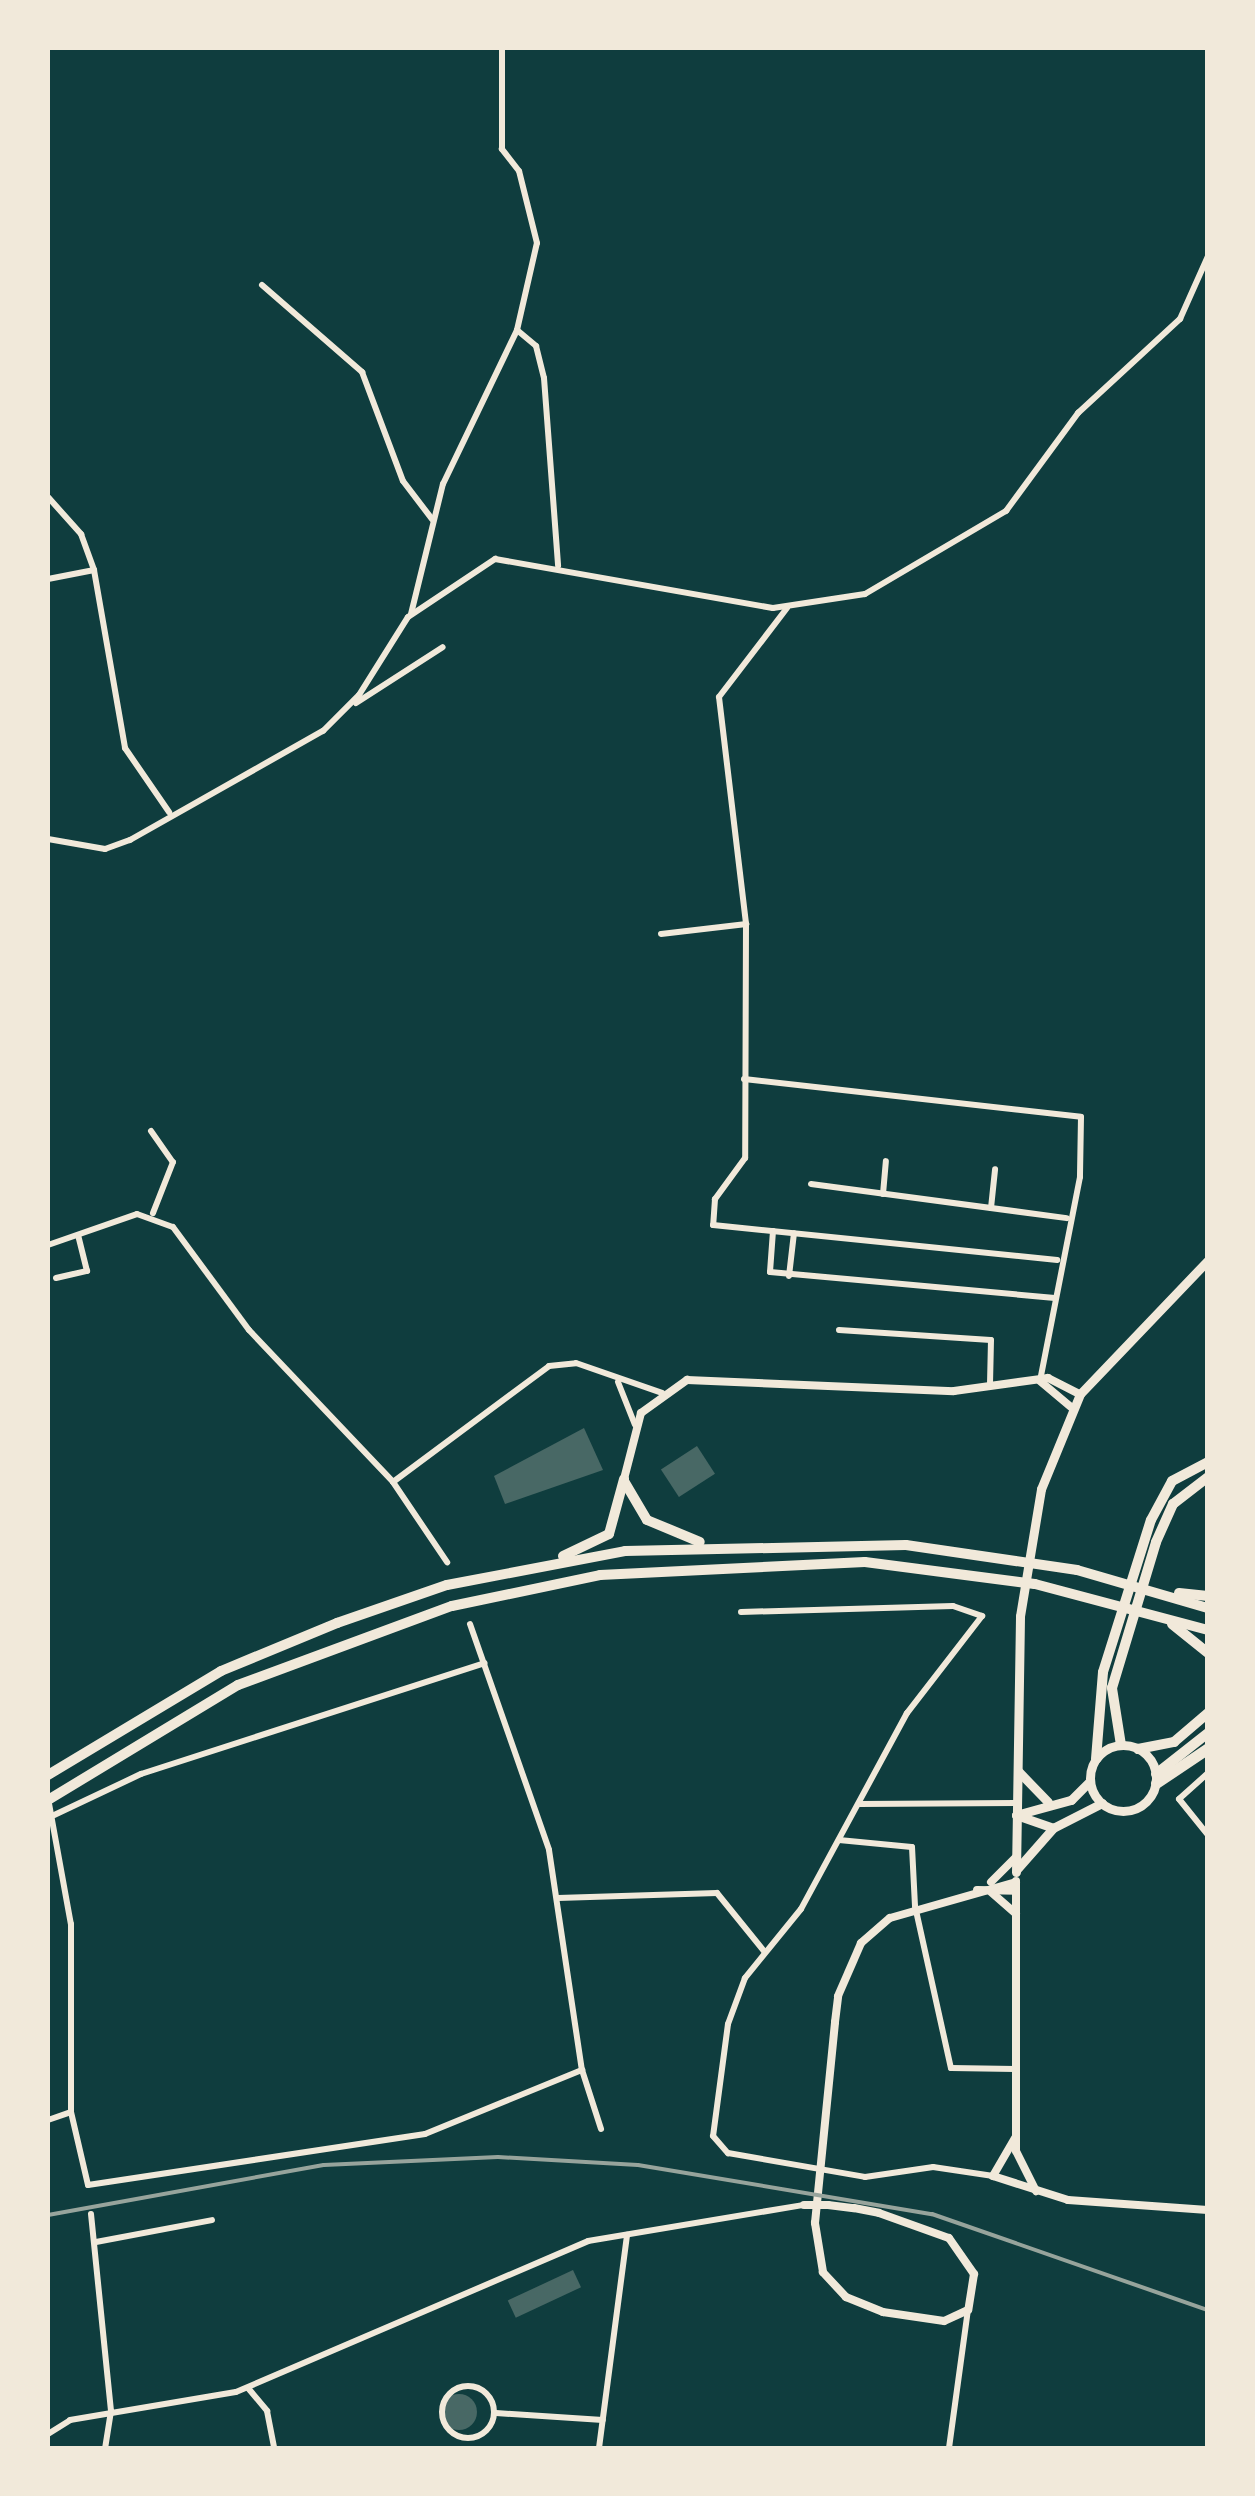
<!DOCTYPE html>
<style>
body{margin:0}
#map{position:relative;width:1255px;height:2496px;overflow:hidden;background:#0f3d3e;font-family:"Alegreya Sans",sans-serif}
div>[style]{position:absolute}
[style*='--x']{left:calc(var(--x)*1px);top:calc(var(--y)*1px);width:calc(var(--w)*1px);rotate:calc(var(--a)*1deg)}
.building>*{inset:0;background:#486865;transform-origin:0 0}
.round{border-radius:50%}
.minor>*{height:6px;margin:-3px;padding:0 3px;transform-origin:3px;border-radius:3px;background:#f1e9da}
.minor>.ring{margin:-3px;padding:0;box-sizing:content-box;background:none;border:6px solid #f1e9da;border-radius:50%}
.tertiary>*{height:8px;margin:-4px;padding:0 4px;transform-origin:4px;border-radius:4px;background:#f1e9da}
.secondary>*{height:9px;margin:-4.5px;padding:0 4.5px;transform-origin:4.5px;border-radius:4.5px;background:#f1e9da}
.secondary>.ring{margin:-4.5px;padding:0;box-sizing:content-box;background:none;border:9px solid #f1e9da;border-radius:50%}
.trunk>*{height:10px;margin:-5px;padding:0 5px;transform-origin:5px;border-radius:5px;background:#f1e9da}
.motorway>*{height:11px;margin:-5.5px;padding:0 5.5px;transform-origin:5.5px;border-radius:5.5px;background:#f1e9da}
.rail>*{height:4px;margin:-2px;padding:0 2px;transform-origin:2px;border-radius:2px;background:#97a49c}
span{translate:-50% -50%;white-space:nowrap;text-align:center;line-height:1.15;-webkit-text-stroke:10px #f1e9da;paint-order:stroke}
.frame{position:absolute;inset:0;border:50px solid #f1e9da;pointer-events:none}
</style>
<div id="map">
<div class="building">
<i style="clip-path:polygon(584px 1428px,603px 1470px,505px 1504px,494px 1476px)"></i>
<i style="left:697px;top:1446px;width:33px;height:43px;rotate:57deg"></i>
<i style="left:573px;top:2270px;width:19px;height:72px;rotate:65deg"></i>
<i class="round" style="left:441px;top:2394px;width:36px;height:36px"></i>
</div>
<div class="minor">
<i style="--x:262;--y:285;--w:133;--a:41"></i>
<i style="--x:362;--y:372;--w:116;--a:69.4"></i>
<i style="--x:403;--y:481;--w:48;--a:52.7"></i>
<i style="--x:517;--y:330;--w:25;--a:40"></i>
<i style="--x:536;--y:346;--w:33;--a:76"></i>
<i style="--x:544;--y:378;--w:188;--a:85.7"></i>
<i style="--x:48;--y:497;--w:50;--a:48.3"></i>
<i style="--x:81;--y:534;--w:38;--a:70"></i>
<i style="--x:94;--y:570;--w:181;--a:80.1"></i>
<i style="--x:125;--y:748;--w:78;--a:55.5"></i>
<i style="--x:48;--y:579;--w:47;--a:-11.1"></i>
<i style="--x:787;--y:608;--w:112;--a:127.4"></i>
<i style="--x:719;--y:697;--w:229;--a:83.2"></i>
<i style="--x:746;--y:924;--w:234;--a:90.2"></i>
<i style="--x:745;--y:1158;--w:51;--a:126.2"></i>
<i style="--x:715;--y:1199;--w:26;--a:94"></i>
<i style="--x:713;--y:1225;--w:346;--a:5.8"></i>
<i style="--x:411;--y:614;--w:134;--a:-76.2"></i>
<i style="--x:443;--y:484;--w:171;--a:-64.3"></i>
<i style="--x:517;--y:330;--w:89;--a:-77.1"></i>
<i style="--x:537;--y:243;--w:74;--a:-104"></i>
<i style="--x:519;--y:171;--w:28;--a:-128"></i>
<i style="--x:502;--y:149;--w:101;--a:-90"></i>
<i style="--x:356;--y:703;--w:103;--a:-32.8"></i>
<i style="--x:48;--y:839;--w:58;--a:10"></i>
<i style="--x:105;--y:849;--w:27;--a:-20"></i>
<i style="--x:130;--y:840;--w:222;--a:-29.5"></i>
<i style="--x:323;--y:731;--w:51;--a:-45"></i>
<i style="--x:359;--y:695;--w:92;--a:-57.9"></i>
<i style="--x:408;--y:617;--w:105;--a:-33.7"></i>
<i style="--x:495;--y:559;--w:282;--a:10"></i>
<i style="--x:773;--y:608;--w:93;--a:-8.7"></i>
<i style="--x:865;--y:594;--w:164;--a:-30.5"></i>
<i style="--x:1006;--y:511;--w:122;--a:-53.7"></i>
<i style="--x:1078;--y:413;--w:139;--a:-42.7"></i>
<i style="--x:1180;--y:319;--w:69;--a:-66"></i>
<i style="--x:661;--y:934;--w:86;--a:-6.7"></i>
<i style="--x:744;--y:1079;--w:339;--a:6.4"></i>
<i style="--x:1081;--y:1117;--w:60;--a:91"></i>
<i style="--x:1080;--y:1177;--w:208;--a:101.1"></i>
<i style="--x:151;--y:1131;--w:38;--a:55"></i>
<i style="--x:173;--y:1162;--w:55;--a:111.4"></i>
<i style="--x:811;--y:1184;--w:258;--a:7.6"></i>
<i style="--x:883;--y:1194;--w:33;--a:-85"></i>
<i style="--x:991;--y:1208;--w:39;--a:-84"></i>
<i style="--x:773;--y:1231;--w:41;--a:94.2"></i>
<i style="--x:770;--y:1272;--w:286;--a:5.2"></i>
<i style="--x:48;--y:1245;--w:94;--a:-19.2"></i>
<i style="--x:137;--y:1214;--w:38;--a:20"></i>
<i style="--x:173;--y:1227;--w:128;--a:53.6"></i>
<i style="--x:249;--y:1330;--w:209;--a:46.5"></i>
<i style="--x:393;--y:1482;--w:97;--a:56"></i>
<i style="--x:789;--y:1276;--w:43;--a:-83.4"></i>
<i style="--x:56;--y:1278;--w:32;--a:-13"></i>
<i style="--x:87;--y:1271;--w:36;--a:-104"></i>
<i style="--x:839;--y:1330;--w:152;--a:3.8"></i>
<i style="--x:991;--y:1340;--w:43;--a:91.3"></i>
<i style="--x:618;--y:1382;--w:46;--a:68.4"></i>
<i style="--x:393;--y:1482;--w:194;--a:-36.6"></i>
<i style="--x:549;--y:1366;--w:27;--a:-6"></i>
<i style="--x:576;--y:1363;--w:91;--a:19.2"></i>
<i style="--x:741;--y:1612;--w:212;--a:-1.6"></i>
<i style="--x:953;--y:1606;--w:31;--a:19"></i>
<i style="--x:982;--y:1616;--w:123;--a:127.7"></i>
<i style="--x:907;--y:1713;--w:223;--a:118.4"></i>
<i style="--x:801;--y:1909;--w:89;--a:129.1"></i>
<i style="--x:745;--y:1978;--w:49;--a:110.3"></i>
<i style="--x:728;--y:2024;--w:113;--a:97.6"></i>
<i style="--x:713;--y:2136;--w:23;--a:49"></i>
<i style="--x:728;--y:2153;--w:139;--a:9.9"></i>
<i style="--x:865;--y:2177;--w:69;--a:-8.4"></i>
<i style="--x:933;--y:2167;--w:61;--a:8.5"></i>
<i style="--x:470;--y:1624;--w:239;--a:70.7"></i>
<i style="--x:549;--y:1850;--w:222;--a:81.5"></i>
<i style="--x:582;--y:2070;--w:62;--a:72.1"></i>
<i style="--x:1208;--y:1773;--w:39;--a:138"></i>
<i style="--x:1179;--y:1799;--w:46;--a:51.1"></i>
<i style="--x:48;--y:1798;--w:128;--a:79.7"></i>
<i style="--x:71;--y:1924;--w:188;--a:90"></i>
<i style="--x:71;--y:2112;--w:75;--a:76.9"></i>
<i style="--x:88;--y:2185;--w:341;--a:-8.6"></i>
<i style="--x:425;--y:2134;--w:170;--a:-22.2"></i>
<i style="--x:859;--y:1804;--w:157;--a:-0.4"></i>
<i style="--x:50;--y:1817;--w:101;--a:-25.3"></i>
<i style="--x:141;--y:1774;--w:361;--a:-17.9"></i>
<i style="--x:839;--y:1840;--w:73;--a:5.5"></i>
<i style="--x:912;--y:1847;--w:59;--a:87.1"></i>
<i style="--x:915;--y:1906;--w:166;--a:77.5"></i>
<i style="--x:951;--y:2068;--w:64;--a:0.9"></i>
<i style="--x:558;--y:1898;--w:159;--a:-1.8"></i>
<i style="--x:717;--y:1893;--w:75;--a:51"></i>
<i style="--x:48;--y:2120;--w:24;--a:-19"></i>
<i style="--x:91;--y:2214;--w:198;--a:84.2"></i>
<i style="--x:111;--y:2411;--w:37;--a:99"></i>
<i style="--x:96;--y:2242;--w:118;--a:-10.7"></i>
<i class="ring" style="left:442px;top:2386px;width:46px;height:46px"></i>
<i style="--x:248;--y:2388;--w:30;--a:50"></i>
<i style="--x:267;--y:2411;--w:38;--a:79"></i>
<i style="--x:496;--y:2413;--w:107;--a:3.7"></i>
<i style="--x:48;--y:2434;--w:26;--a:-32"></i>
<i style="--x:70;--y:2420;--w:168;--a:-9.6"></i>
<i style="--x:236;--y:2392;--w:383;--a:-23.2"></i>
<i style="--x:588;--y:2241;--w:219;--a:-9.5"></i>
<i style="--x:599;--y:2448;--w:215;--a:-82.5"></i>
<i style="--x:949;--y:2448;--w:139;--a:-82.2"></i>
</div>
<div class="tertiary">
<i style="--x:1040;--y:1381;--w:40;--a:40"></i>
<i style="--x:624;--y:1479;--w:68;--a:-75.6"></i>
<i style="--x:641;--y:1413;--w:57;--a:-35.7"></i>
<i style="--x:687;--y:1380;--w:267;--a:2.4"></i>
<i style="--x:954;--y:1391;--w:95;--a:-7.9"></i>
<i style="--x:1048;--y:1378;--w:36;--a:27"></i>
<i style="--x:1016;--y:1881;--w:270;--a:90"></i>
<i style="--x:1016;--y:2151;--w:45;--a:63.4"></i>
<i style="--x:991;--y:1882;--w:35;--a:-45"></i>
<i style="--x:977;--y:1890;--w:39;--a:1"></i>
<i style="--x:991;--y:1892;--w:33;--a:41"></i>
<i style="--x:1015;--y:2138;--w:44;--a:120.1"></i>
<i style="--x:993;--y:2176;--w:79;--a:17.7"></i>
<i style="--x:1068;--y:2200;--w:140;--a:4.1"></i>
<i style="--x:804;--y:2205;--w:24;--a:0"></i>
<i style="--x:828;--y:2205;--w:26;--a:7"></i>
<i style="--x:854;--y:2208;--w:25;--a:11"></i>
<i style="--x:879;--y:2213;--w:74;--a:19.7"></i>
<i style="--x:949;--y:2238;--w:44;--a:55.2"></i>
<i style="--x:974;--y:2274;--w:36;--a:99"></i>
<i style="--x:968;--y:2310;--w:26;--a:155"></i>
<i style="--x:944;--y:2321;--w:62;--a:-171.6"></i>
<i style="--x:883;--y:2312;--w:40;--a:-158"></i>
<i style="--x:846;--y:2297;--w:34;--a:-133"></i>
<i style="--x:823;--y:2272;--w:50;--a:-99.3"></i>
<i style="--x:815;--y:2223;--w:202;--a:-84.3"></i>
<i style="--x:835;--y:2022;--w:26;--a:-83"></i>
<i style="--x:838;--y:1996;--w:58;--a:-66.5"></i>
<i style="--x:861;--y:1943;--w:38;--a:-41"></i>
<i style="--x:890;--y:1918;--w:131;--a:-15.9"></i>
</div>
<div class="secondary">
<i class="ring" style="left:1090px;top:1745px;width:57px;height:57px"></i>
<i style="--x:1018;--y:1771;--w:43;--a:45.9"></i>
<i style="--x:1016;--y:1815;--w:39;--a:19"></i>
<i style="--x:1053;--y:1828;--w:55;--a:-27"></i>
<i style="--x:1016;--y:1815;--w:57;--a:-15.3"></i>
<i style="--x:1071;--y:1800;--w:27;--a:-45"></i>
<i style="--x:1017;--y:1869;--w:55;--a:-48.7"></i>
<i style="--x:1016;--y:1872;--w:256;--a:-89.1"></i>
<i style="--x:1020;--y:1616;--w:129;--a:-80.6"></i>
<i style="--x:1041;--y:1489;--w:103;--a:-67.7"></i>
<i style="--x:1080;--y:1394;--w:185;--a:-46.3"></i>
</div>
<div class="trunk">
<i style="--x:624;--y:1481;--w:45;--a:59.5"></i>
<i style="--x:647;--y:1520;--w:57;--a:22.5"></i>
<i style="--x:563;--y:1556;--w:51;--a:-25.6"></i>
<i style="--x:609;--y:1534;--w:57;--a:-74.7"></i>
<i style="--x:1179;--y:1593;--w:29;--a:6"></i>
<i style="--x:1172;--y:1624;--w:46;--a:38.9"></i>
<i style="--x:1121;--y:1745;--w:58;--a:-99"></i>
<i style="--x:1112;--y:1688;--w:152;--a:-73.2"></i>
<i style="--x:1156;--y:1542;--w:42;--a:-65.9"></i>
<i style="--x:1173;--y:1504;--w:44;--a:-37.6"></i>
<i style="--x:1138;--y:1749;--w:37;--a:-11"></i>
<i style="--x:1174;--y:1742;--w:45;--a:-40.5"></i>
<i style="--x:1096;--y:1759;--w:87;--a:-85.4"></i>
<i style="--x:1103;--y:1672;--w:159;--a:-72.5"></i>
<i style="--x:1151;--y:1520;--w:44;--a:-61.7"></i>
<i style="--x:1172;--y:1481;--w:41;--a:-27.8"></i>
<i style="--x:1156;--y:1774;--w:66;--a:-38.3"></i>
<i style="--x:48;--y:1775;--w:202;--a:-31"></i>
<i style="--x:221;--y:1671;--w:126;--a:-22.5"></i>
<i style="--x:337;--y:1623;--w:116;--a:-19.1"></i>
<i style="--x:447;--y:1585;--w:181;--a:-10.8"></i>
<i style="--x:625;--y:1551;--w:281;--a:-1.2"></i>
<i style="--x:906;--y:1545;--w:173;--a:8.3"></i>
<i style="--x:1077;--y:1570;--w:136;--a:16.2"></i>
<i style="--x:48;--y:1800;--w:222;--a:-31.2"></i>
<i style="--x:238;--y:1685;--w:228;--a:-20.3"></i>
<i style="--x:452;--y:1606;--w:151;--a:-11.8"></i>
<i style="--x:600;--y:1575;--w:265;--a:-2.8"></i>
<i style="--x:865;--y:1562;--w:171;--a:7.4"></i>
<i style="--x:1035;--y:1584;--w:179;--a:14.9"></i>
</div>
<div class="motorway">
<i style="--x:1156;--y:1783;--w:63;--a:-33.9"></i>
</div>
<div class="rail">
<i style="--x:48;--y:2215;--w:280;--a:-10.3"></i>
<i style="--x:324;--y:2165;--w:174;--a:-2.6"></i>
<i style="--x:498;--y:2157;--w:140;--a:3.3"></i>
<i style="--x:638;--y:2165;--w:298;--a:9.5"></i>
<i style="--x:932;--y:2214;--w:292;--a:19.2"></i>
</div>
<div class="frame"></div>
</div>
